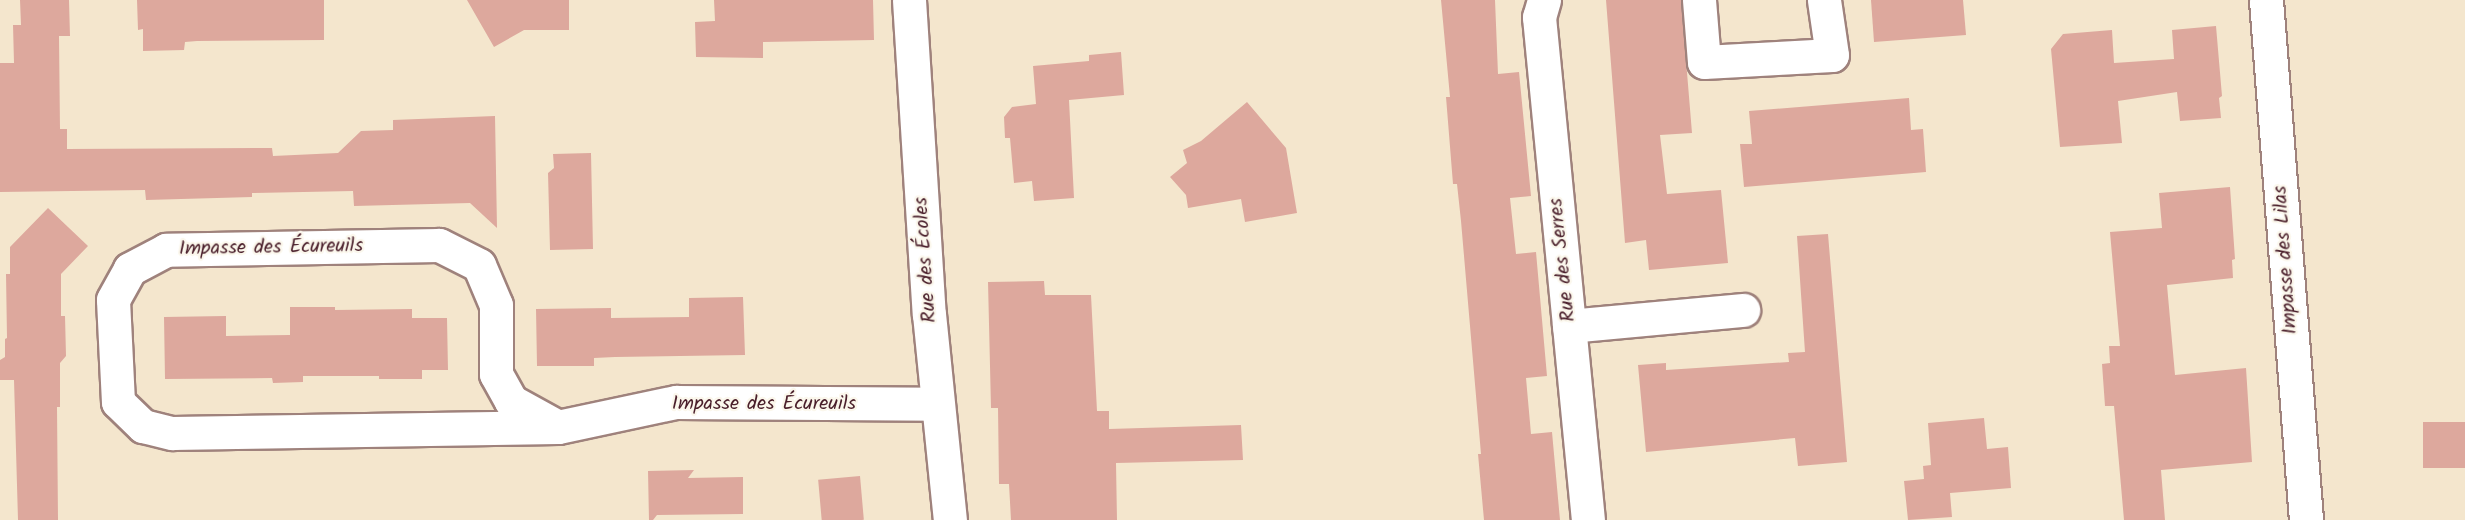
<!DOCTYPE html>
<meta charset="utf-8">
<style>
body{margin:0}
#map{position:relative;width:2465px;height:520px;overflow:hidden;background:#f4e6cd;font-family:Kalam,sans-serif}
div>[style]{position:absolute}
[style*='--x']{left:calc(var(--x)*1px);top:calc(var(--y)*1px);width:calc(var(--w)*1px);rotate:calc(var(--a)*1deg)}
.building>*{inset:0;background:#dda89d;transform-origin:0 0}
.roads{filter:drop-shadow(2px 0 #9f827c) drop-shadow(-2px 0 #9f827c) drop-shadow(0 2px #9f827c) drop-shadow(0 -2px #9f827c)}
.street>*{height:33px;margin:-16.5px;padding:0 16.5px;transform-origin:16.5px;border-radius:16.5px;background:#fff}
span{translate:-50% -50%;white-space:nowrap;text-align:center;line-height:1.15;-webkit-text-stroke:4.5px #fbf7ec;paint-order:stroke}
.street-label{font-size:20px;color:#4a1f2b}
</style>
<div id="map">
<div class="building">
<i style="clip-path:polygon(20px 0,69px 0,70px 36px,59px 36px,60px 129px,67px 129px,67px 149px,272px 148px,273px 156px,338px 153px,361px 131px,393px 130px,393px 120px,495px 116px,497px 228px,470px 203px,354px 206px,353px 191px,252px 193px,252px 197px,146px 200px,145px 190px,0 192px,0 63px,14px 63px,13px 25px,21px 25px)"></i>
<i style="clip-path:polygon(137px 0,324px 0,324px 40px,197px 41px,185px 42px,184px 50px,143px 51px,143px 29px,138px 30px)"></i>
<i style="clip-path:polygon(467px 0,569px 0,569px 30px,524px 30px,494px 47px)"></i>
<i style="clip-path:polygon(714px 0,873px 0,874px 40px,763px 42px,763px 58px,696px 57px,695px 22px,715px 21px)"></i>
<i style="clip-path:polygon(1441px 0,1495px 0,1498px 74px,1519px 72px,1531px 196px,1510px 198px,1516px 254px,1536px 252px,1547px 376px,1526px 378px,1531px 434px,1552px 432px,1560px 520px,1484px 520px,1478px 454px,1481px 454px,1461px 221px,1457px 184px,1453px 184px,1446px 97px,1450px 97px)"></i>
<i style="clip-path:polygon(1606px 0,1681px 0,1692px 133px,1660px 135px,1667px 194px,1721px 190px,1728px 263px,1649px 270px,1646px 240px,1625px 243px)"></i>
<i style="clip-path:polygon(1871px 0,1963px 0,1966px 35px,1874px 42px)"></i>
<i style="clip-path:polygon(2216px 26px,2222px 96px,2219px 98px,2221px 118px,2180px 121px,2177px 92px,2118px 101px,2122px 143px,2060px 147px,2051px 49px,2063px 34px,2112px 30px,2114px 63px,2174px 59px,2172px 30px)"></i>
<i style="clip-path:polygon(1121px 52px,1124px 95px,1069px 100px,1074px 198px,1034px 201px,1032px 181px,1014px 183px,1010px 138px,1005px 138px,1004px 117px,1012px 107px,1036px 104px,1033px 66px,1089px 61px,1089px 55px)"></i>
<i style="clip-path:polygon(1909px 98px,1911px 130px,1923px 129px,1926px 172px,1744px 187px,1740px 144px,1752px 144px,1749px 111px)"></i>
<i style="clip-path:polygon(1247px 102px,1286px 148px,1297px 213px,1245px 222px,1241px 199px,1188px 208px,1186px 195px,1170px 177px,1187px 163px,1183px 150px,1201px 141px)"></i>
<i style="clip-path:polygon(591px 153px,593px 249px,550px 250px,548px 173px,554px 168px,553px 154px)"></i>
<i style="clip-path:polygon(2230px 187px,2235px 259px,2232px 260px,2233px 278px,2167px 285px,2175px 375px,2246px 368px,2252px 462px,2161px 470px,2165px 520px,2124px 520px,2114px 406px,2105px 406px,2102px 364px,2110px 363px,2109px 346px,2120px 346px,2110px 232px,2162px 228px,2159px 193px)"></i>
<i style="clip-path:polygon(48px 208px,88px 246px,61px 274px,61px 316px,65px 316px,66px 356px,60px 363px,60px 407px,57px 407px,58px 520px,18px 520px,14px 380px,0 380px,0 360px,5px 357px,5px 339px,7px 338px,6px 274px,10px 274px,10px 247px)"></i>
<i style="clip-path:polygon(1828px 234px,1847px 462px,1798px 466px,1795px 438px,1646px 452px,1638px 365px,1666px 363px,1666px 370px,1789px 362px,1788px 353px,1805px 352px,1797px 236px)"></i>
<i style="clip-path:polygon(1044px 281px,1045px 295px,1091px 295px,1097px 411px,1109px 411px,1109px 429px,1241px 425px,1243px 460px,1116px 463px,1117px 520px,1011px 520px,1009px 484px,999px 484px,998px 408px,991px 408px,988px 282px)"></i>
<i style="clip-path:polygon(743px 297px,745px 355px,615px 357px,594px 358px,594px 366px,537px 366px,536px 309px,611px 308px,611px 318px,689px 317px,689px 298px)"></i>
<i style="clip-path:polygon(290px 307px,335px 307px,335px 310px,412px 309px,412px 318px,447px 318px,448px 370px,422px 370px,422px 379px,379px 379px,379px 376px,303px 376px,303px 382px,273px 383px,272px 378px,165px 379px,164px 317px,226px 316px,226px 336px,290px 335px)"></i>
<i style="clip-path:polygon(1984px 418px,1987px 449px,2008px 447px,2011px 488px,1950px 493px,1952px 517px,1908px 520px,1904px 481px,1924px 479px,1923px 466px,1931px 465px,1928px 423px)"></i>
<i style="left:2465px;top:422px;width:46px;height:42px;rotate:90deg"></i>
<i style="clip-path:polygon(694px 470px,688px 478px,743px 477px,743px 514px,657px 515px,653px 520px,649px 520px,648px 471px)"></i>
<i style="left:860px;top:476px;width:44px;height:42px;rotate:85deg"></i>
</div>
<div class="roads">
<div class="street">
<i style="--x:909;--y:0;--w:315;--a:86.4"></i>
<i style="--x:929;--y:314;--w:207;--a:84.2"></i>
<i style="--x:1544;--y:0;--w:18;--a:106"></i>
<i style="--x:1539;--y:17;--w:505;--a:84.44"></i>
<i style="--x:1699;--y:0;--w:62;--a:85.4"></i>
<i style="--x:1704;--y:62;--w:128;--a:-3.1"></i>
<i style="--x:1832;--y:55;--w:56;--a:-98.3"></i>
<i style="--x:2266;--y:0;--w:522;--a:85.6"></i>
<i style="--x:1569;--y:326;--w:175;--a:-5.3"></i>
<i style="--x:558;--y:427;--w:54;--a:-151"></i>
<i style="--x:511;--y:401;--w:31;--a:-119"></i>
<i style="--x:496;--y:374;--w:69;--a:-90"></i>
<i style="--x:496;--y:305;--w:43;--a:-113"></i>
<i style="--x:479;--y:265;--w:45;--a:-153.4"></i>
<i style="--x:439;--y:245;--w:273;--a:179"></i>
<i style="--x:166;--y:250;--w:41;--a:152.2"></i>
<i style="--x:130;--y:269;--w:35;--a:119"></i>
<i style="--x:113;--y:300;--w:102;--a:87.2"></i>
<i style="--x:118;--y:402;--w:35;--a:44"></i>
<i style="--x:143;--y:426;--w:30;--a:14"></i>
<i style="--x:172;--y:433;--w:386;--a:-0.9"></i>
<i style="--x:558;--y:427;--w:121;--a:-12"></i>
<i style="--x:676;--y:402;--w:261;--a:0.4"></i>
</div>
</div>
<div class="street-label">
<span style="left:271px;top:248px;rotate:-1deg">Impasse des Écureuils</span>
<span style="left:926px;top:260px;rotate:-94deg">Rue des Écoles</span>
<span style="left:1563px;top:260px;rotate:-96deg">Rue des Serres</span>
<span style="left:2286px;top:260px;rotate:-94deg">Impasse des Lilas</span>
<span style="left:764px;top:404px">Impasse des Écureuils</span>
</div>
</div>
